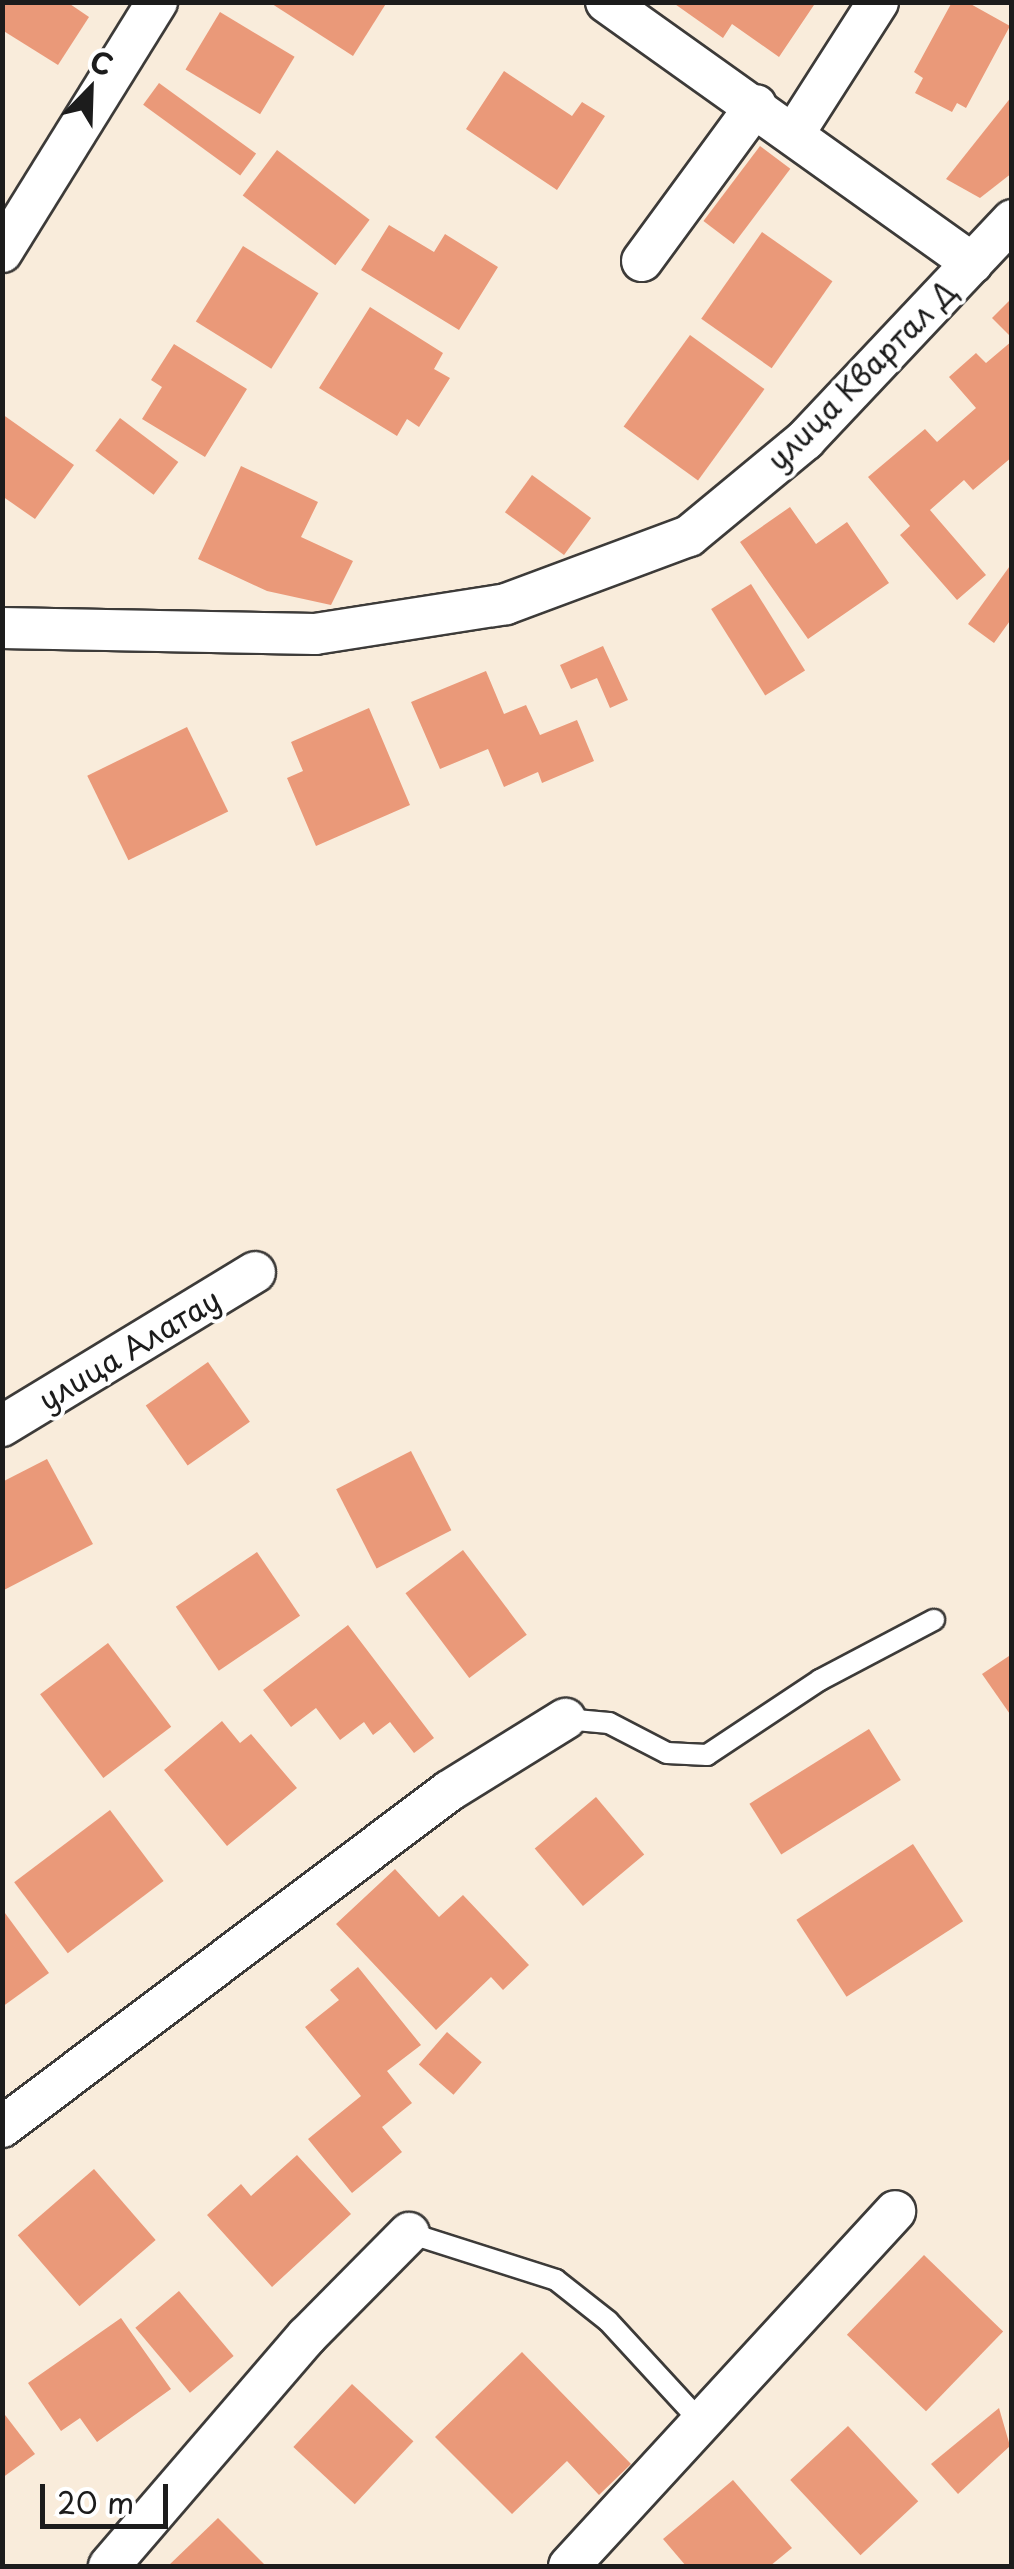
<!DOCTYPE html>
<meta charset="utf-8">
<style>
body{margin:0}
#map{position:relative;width:1014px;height:2569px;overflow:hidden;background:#f9ecdb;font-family:"Playpen Sans",sans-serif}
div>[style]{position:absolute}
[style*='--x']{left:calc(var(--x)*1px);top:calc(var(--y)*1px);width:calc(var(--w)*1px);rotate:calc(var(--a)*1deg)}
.building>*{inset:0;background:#ea9979;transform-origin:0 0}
.roads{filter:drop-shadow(2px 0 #3d3b39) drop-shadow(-2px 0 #3d3b39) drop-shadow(0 2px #3d3b39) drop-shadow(0 -2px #3d3b39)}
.service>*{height:20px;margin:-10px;padding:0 10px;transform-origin:10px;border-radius:10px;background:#fff}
.minor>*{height:40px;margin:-20px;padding:0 20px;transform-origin:20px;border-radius:20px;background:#fff}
span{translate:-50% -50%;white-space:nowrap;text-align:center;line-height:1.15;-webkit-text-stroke:8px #fff;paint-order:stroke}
.street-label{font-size:30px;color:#1c1c1c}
.frame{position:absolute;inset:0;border:5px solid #1c1c1c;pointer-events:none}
.north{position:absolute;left:40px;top:40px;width:100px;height:100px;-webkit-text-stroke:8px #fff;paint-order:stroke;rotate:23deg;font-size:28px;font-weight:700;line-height:40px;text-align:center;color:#1c1c1c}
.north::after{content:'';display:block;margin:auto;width:35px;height:45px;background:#1c1c1c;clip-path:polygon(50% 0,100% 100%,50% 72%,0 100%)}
.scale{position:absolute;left:40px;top:2484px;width:128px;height:45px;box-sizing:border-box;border:5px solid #1c1c1c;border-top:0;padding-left:12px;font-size:30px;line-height:35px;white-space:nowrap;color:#1c1c1c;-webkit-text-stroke:8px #fff;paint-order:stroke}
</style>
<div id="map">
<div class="building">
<i style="clip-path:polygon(2px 2px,67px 2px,89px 17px,58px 65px,2px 30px)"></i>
<i style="clip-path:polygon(269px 2px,387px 2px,353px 56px)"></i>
<i style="clip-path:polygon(672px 2px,816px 2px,779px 57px,732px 24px,723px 38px)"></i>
<i style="clip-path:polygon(952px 2px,967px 2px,1010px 26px,966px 108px,957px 103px,952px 112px,915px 93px,923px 78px,914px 72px)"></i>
<i style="left:220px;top:12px;width:87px;height:67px;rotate:31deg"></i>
<i style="clip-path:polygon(504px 71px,572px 116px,582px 102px,605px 116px,557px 190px,466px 129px)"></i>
<i style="left:159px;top:83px;width:120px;height:27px;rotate:36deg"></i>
<i style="clip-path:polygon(1012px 96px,1012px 173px,980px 198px,946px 179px)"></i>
<i style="left:760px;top:146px;width:38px;height:94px;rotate:37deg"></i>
<i style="left:277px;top:150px;width:116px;height:57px;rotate:37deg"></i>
<i style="clip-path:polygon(389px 225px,434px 252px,445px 234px,498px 267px,459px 330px,361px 270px)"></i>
<i style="left:762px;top:232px;width:86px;height:106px;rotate:35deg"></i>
<i style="left:243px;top:246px;width:89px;height:89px;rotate:32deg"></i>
<i style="clip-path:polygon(1012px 298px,1012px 338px,992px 318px)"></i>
<i style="clip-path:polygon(370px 307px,443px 353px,434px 369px,450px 378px,419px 427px,407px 419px,397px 436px,319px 388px)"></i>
<i style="left:690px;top:335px;width:92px;height:113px;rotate:36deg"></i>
<i style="clip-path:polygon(1012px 341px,1012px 457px,973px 490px,964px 480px,930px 510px,986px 575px,957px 600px,900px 535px,910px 526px,868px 477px,925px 429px,937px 442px,976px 408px,949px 377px,976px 353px,986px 363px)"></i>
<i style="clip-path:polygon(174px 344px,247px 389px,205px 457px,142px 419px,162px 387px,151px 380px)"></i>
<i style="clip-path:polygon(2px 414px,74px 465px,35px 519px,2px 496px)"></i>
<i style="left:120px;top:418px;width:73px;height:41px;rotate:37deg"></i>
<i style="clip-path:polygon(241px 466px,318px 502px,301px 537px,353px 561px,331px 605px,267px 591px,198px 559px)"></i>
<i style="left:532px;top:475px;width:73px;height:46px;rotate:36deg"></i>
<i style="clip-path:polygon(790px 507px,816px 544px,847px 522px,889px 583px,808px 639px,740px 542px)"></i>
<i style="clip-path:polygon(1012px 563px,1012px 618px,994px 643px,968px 624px)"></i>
<i style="left:751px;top:584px;width:102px;height:47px;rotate:58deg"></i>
<i style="clip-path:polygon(603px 646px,628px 700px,610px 708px,597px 678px,571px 689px,560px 665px)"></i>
<i style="clip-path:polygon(486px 671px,504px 714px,526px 705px,540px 735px,577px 720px,594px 761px,542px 783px,538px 772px,504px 787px,488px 749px,440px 769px,411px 702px)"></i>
<i style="clip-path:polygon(369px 708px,410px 805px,316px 846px,287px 778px,303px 771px,291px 742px)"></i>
<i style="left:187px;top:727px;width:94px;height:111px;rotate:64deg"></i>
<i style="left:208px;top:1362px;width:73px;height:76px;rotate:55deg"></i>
<i style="left:411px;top:1451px;width:89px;height:84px;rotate:63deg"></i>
<i style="clip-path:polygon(47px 1459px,93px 1544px,2px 1591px,2px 1482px)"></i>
<i style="left:463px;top:1550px;width:106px;height:72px;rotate:53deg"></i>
<i style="left:257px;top:1552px;width:77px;height:98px;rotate:56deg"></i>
<i style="clip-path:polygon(348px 1625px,434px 1738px,414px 1753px,390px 1722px,373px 1735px,364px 1722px,340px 1740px,316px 1708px,291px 1727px,263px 1690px)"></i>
<i style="left:108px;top:1643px;width:105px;height:85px;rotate:53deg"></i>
<i style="clip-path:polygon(1012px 1654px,1012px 1717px,982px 1674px)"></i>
<i style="clip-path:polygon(222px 1721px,240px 1743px,251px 1734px,297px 1788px,227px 1846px,164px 1770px)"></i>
<i style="left:869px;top:1729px;width:60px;height:141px;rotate:58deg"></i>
<i style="left:596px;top:1797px;width:75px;height:80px;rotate:50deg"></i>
<i style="left:110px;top:1810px;width:89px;height:120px;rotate:53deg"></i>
<i style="left:913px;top:1844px;width:92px;height:139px;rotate:57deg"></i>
<i style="clip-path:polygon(395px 1869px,439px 1917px,463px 1895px,529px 1965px,503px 1990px,491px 1977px,436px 2030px,336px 1924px)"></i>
<i style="clip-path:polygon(2px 1909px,49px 1973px,2px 2007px)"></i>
<i style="clip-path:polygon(358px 1967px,421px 2045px,387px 2071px,412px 2103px,382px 2127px,402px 2152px,352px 2193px,308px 2139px,361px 2096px,305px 2027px,339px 2000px,330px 1990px)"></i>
<i style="left:447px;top:2032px;width:46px;height:43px;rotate:41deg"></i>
<i style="clip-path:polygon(297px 2155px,351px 2214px,272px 2287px,207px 2215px,241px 2184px,251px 2196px)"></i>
<i style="left:94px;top:2169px;width:94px;height:101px;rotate:49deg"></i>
<i style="left:924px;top:2255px;width:110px;height:111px;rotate:44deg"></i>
<i style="left:179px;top:2291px;width:85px;height:57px;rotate:50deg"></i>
<i style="clip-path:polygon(121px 2318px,171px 2389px,97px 2442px,80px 2418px,61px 2431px,28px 2383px)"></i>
<i style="clip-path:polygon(522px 2352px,631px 2464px,599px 2495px,567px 2461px,512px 2514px,435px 2437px)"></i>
<i style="left:352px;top:2384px;width:84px;height:86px;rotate:43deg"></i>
<i style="clip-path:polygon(999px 2408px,1010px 2446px,958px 2494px,931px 2464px)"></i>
<i style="clip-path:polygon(2px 2411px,35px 2454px,2px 2478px)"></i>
<i style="left:848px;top:2426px;width:103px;height:79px;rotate:47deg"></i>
<i style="clip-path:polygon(733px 2480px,792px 2548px,770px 2566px,686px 2566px,663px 2539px)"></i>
<i style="clip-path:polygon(218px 2518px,266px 2566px,168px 2566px)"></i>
</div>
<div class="roads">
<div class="service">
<i style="--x:565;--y:1719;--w:44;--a:5.2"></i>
<i style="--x:609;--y:1723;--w:65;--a:27.3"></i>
<i style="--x:667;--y:1753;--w:40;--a:2.9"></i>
<i style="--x:707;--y:1755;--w:136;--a:-33.6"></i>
<i style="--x:820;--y:1680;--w:129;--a:-27.8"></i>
<i style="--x:409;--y:2233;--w:154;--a:17.7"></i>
<i style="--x:556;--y:2280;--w:66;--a:38.3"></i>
<i style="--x:608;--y:2321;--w:137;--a:47.4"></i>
</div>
<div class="minor">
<i style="--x:606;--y:2;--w:450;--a:35.5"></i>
<i style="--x:795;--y:132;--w:154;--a:-57.4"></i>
<i style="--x:2;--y:252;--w:294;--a:-58.2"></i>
<i style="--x:642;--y:261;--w:193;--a:-53.8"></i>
<i style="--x:2;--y:628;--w:313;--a:1.1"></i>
<i style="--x:315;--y:634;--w:193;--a:-8.9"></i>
<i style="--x:506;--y:604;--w:195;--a:-20.4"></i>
<i style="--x:689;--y:536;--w:151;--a:-39.6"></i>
<i style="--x:805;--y:440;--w:302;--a:-46.7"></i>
<i style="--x:2;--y:1426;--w:296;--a:-31.3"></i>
<i style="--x:2;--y:2127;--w:559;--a:-36.93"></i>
<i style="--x:449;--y:1791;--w:137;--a:-31.8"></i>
<i style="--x:109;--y:2566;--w:303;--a:-49.3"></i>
<i style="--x:307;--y:2336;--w:145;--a:-45.3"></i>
<i style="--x:569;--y:2566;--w:482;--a:-47.4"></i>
</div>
</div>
<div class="street-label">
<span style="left:861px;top:375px;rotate:-45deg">улица Квартал Д</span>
<span style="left:129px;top:1349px;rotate:-31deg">улица Алатау</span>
</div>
<div class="frame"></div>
<div class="north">С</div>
<div class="scale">20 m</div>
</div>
